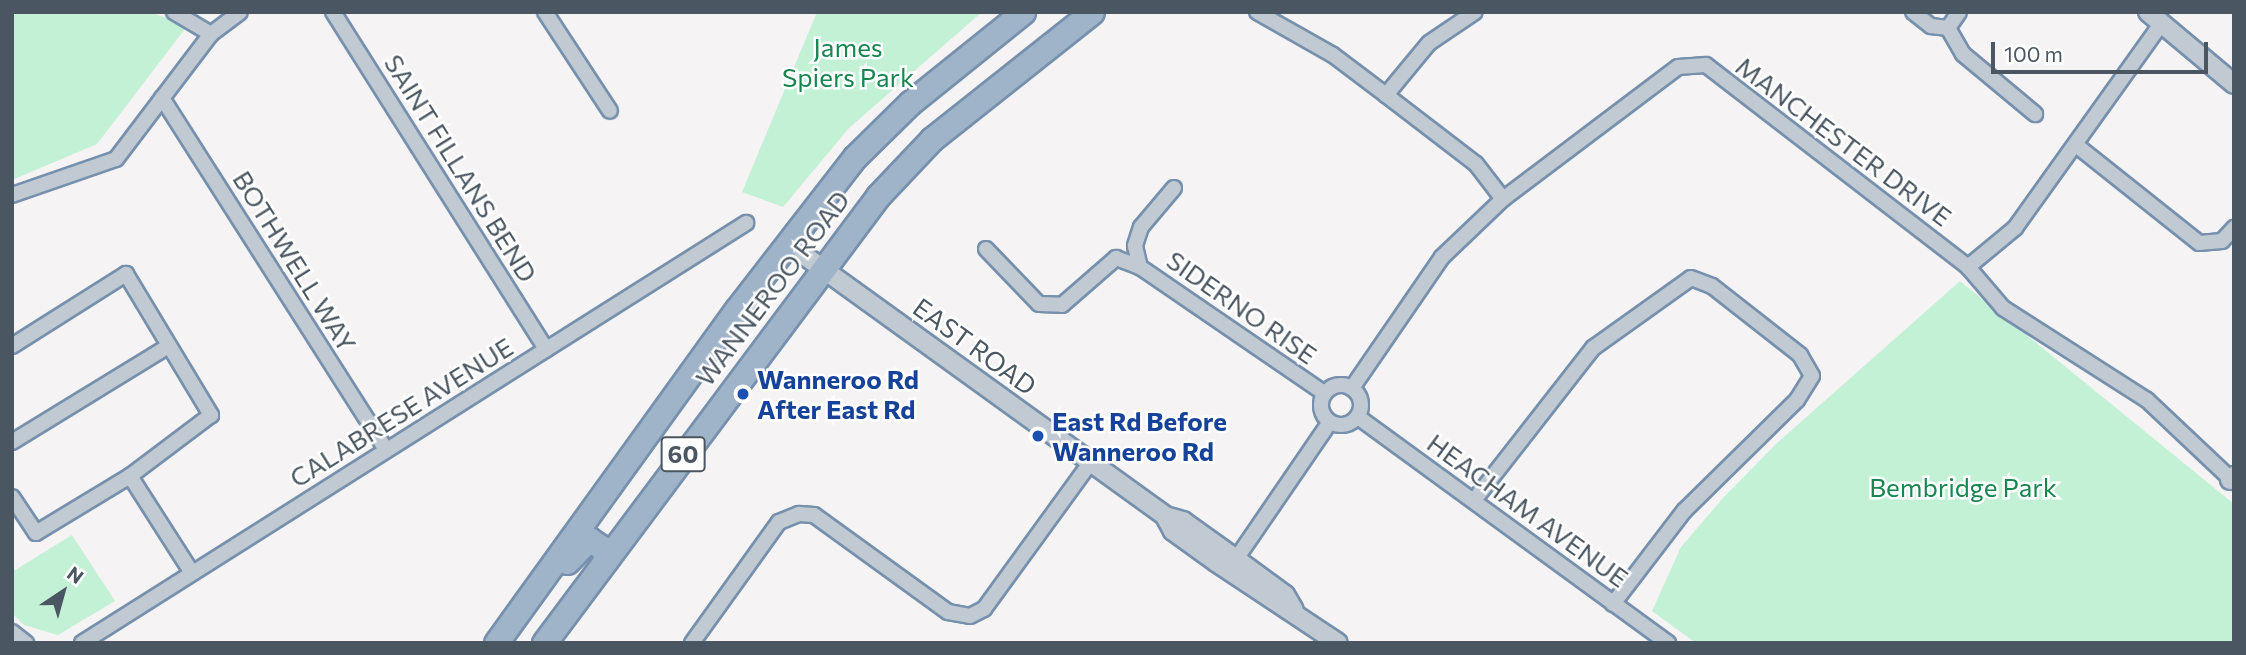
<!DOCTYPE html>
<style>
body{margin:0}
#map{position:relative;width:2246px;height:655px;overflow:hidden;background:#f5f3f3;font-family:Commissioner,sans-serif}
div>[style]{position:absolute}
[style*='--x']{left:calc(var(--x)*1px);top:calc(var(--y)*1px);width:calc(var(--w)*1px);rotate:calc(var(--a)*1deg)}
.green>*{inset:0;background:#c3f1d5}
.roads{filter:drop-shadow(2px 0 #7690ad) drop-shadow(-2px 0 #7690ad) drop-shadow(0 2px #7690ad) drop-shadow(0 -2px #7690ad)}
.minor>*{height:14px;margin:-7px;padding:0 7px;transform-origin:7px;border-radius:7px;background:#c1cad2}
.minor>.ring{margin:-7px;padding:0;box-sizing:content-box;background:none;border:14px solid #c1cad2;border-radius:50%}
.tertiary>*{height:18px;margin:-9px;padding:0 9px;transform-origin:9px;border-radius:9px;background:#c1cad2}
.trunk>*{height:23px;margin:-11.5px;padding:0 11.5px;transform-origin:11.5px;border-radius:11.5px;background:#9fb4c9}
.dots>*{width:19px;height:19px;translate:-50% -50%;box-sizing:border-box;border:4px solid #fff;border-radius:50%}
span{translate:-50% -50%;white-space:nowrap;text-align:center;line-height:1.15;-webkit-text-stroke:5px #fff;paint-order:stroke}
.shield-label span{padding:2px 5px;background:#fff;border:2px solid;border-radius:5px;-webkit-text-stroke-width:0}
.shield-label{font-size:24px;color:#4a5661;font-weight:700}
.park-label{font-size:26px;color:#17864f}
.street-label{font-size:26px;color:#4a5661}
.transit-label{font-size:26px;color:#164399;font-weight:700}
.left{translate:0 -50%;text-align:left}
.frame{position:absolute;inset:0;border:14px solid #4a5661;pointer-events:none}
.north{position:absolute;left:28px;top:557px;width:70px;height:70px;-webkit-text-stroke:5px #fff;paint-order:stroke;rotate:36deg;font-size:19px;font-weight:700;line-height:28px;text-align:center;color:#4a5661}
.north::after{content:'';display:block;margin:auto;width:24px;height:32px;background:#4a5661;clip-path:polygon(50% 0,100% 100%,50% 72%,0 100%)}
.scale{position:absolute;left:1991px;top:42px;width:217px;height:32px;box-sizing:border-box;border:4px solid #4a5661;border-top:0;padding-left:9px;font-size:21px;line-height:24px;white-space:nowrap;color:#4a5661;-webkit-text-stroke:5px #fff;paint-order:stroke}
</style>
<div id="map">
<div class="green">
<i style="clip-path:polygon(12px 12px,148px 12px,188px 25px,97px 144px,12px 180px)"></i>
<i style="clip-path:polygon(817px 12px,982px 12px,849px 128px,783px 207px,742px 192px)"></i>
<i style="clip-path:polygon(1960px 281px,2234px 504px,2234px 643px,1696px 643px,1652px 611px,1681px 547px,1723px 498px,1776px 444px)"></i>
<i style="clip-path:polygon(72px 535px,115px 601px,58px 635px,24px 625px,12px 613px,12px 572px)"></i>
</div>
<div class="roads">
<div class="minor">
<i style="--x:174;--y:12;--w:43;--a:30.7"></i>
<i style="--x:333;--y:12;--w:399;--a:57.7"></i>
<i style="--x:545;--y:12;--w:118;--a:56.7"></i>
<i style="--x:1257;--y:12;--w:87;--a:29.5"></i>
<i style="--x:1333;--y:55;--w:66;--a:37"></i>
<i style="--x:1386;--y:95;--w:113;--a:37.5"></i>
<i style="--x:1476;--y:164;--w:44;--a:52.4"></i>
<i style="--x:1913;--y:12;--w:23;--a:38"></i>
<i style="--x:1931;--y:26;--w:17;--a:7"></i>
<i style="--x:1948;--y:28;--w:19;--a:-55"></i>
<i style="--x:1948;--y:28;--w:30;--a:60"></i>
<i style="--x:1963;--y:54;--w:94;--a:39.8"></i>
<i style="--x:1386;--y:95;--w:67;--a:-50.4"></i>
<i style="--x:1429;--y:43;--w:55;--a:-34"></i>
<i style="--x:162;--y:98;--w:417;--a:57.5"></i>
<i style="--x:2076;--y:145;--w:157;--a:38.5"></i>
<i style="--x:2199;--y:243;--w:23;--a:-5"></i>
<i style="--x:2222;--y:241;--w:18;--a:-47"></i>
<i style="--x:1174;--y:188;--w:51;--a:130.2"></i>
<i style="--x:1141;--y:227;--w:20;--a:108"></i>
<i style="--x:1135;--y:246;--w:22;--a:77"></i>
<i style="--x:1140;--y:267;--w:223;--a:34.4"></i>
<i style="--x:12;--y:195;--w:110;--a:-19.1"></i>
<i style="--x:116;--y:159;--w:157;--a:-52.8"></i>
<i style="--x:211;--y:34;--w:36;--a:-37"></i>
<i style="--x:986;--y:249;--w:76;--a:46.1"></i>
<i style="--x:1039;--y:304;--w:23;--a:2"></i>
<i style="--x:1062;--y:305;--w:72;--a:-41"></i>
<i style="--x:1116;--y:258;--w:26;--a:21"></i>
<i style="--x:1968;--y:267;--w:61;--a:-39.7"></i>
<i style="--x:2015;--y:228;--w:252;--a:-54.4"></i>
<i style="--x:12;--y:346;--w:135;--a:-32.3"></i>
<i style="--x:126;--y:274;--w:165;--a:58.9"></i>
<i style="--x:211;--y:415;--w:101;--a:143"></i>
<i style="--x:130;--y:476;--w:110;--a:148.8"></i>
<i style="--x:36;--y:533;--w:43;--a:-123.7"></i>
<i class="ring" style="left:1321px;top:385px;width:26px;height:26px"></i>
<i style="--x:1352;--y:388;--w:159;--a:-55.5"></i>
<i style="--x:1442;--y:257;--w:84;--a:-43.6"></i>
<i style="--x:1503;--y:199;--w:219;--a:-37"></i>
<i style="--x:1678;--y:67;--w:28;--a:-4"></i>
<i style="--x:1706;--y:65;--w:331;--a:37.6"></i>
<i style="--x:1968;--y:267;--w:54;--a:49.5"></i>
<i style="--x:2003;--y:308;--w:171;--a:32.6"></i>
<i style="--x:2147;--y:400;--w:120;--a:43.3"></i>
<i style="--x:1358;--y:417;--w:384;--a:36.1"></i>
<i style="--x:12;--y:442;--w:182;--a:-31.5"></i>
<i style="--x:130;--y:476;--w:115;--a:57.4"></i>
<i style="--x:1475;--y:499;--w:192;--a:-52"></i>
<i style="--x:1593;--y:348;--w:120;--a:-35.5"></i>
<i style="--x:1691;--y:278;--w:22;--a:21"></i>
<i style="--x:1712;--y:286;--w:112;--a:38.1"></i>
<i style="--x:1800;--y:355;--w:24;--a:60"></i>
<i style="--x:1812;--y:376;--w:28;--a:122"></i>
<i style="--x:1797;--y:400;--w:158;--a:135.5"></i>
<i style="--x:1684;--y:511;--w:117;--a:127.4"></i>
<i style="--x:1232;--y:565;--w:173;--a:-55.6"></i>
<i style="--x:12;--y:632;--w:18;--a:38"></i>
<i style="--x:82;--y:643;--w:786;--a:-32.31"></i>
<i style="--x:692;--y:643;--w:149;--a:-54.3"></i>
<i style="--x:779;--y:522;--w:22;--a:-22"></i>
<i style="--x:799;--y:514;--w:15;--a:4"></i>
<i style="--x:814;--y:515;--w:165;--a:35.9"></i>
<i style="--x:948;--y:612;--w:22;--a:10"></i>
<i style="--x:970;--y:616;--w:16;--a:-27"></i>
<i style="--x:984;--y:609;--w:180;--a:-54"></i>
</div>
<div class="tertiary">
<i style="--x:2148;--y:12;--w:112;--a:39.9"></i>
<i style="--x:787;--y:243;--w:466;--a:35.8"></i>
<i style="--x:1165;--y:516;--w:19;--a:16"></i>
<i style="--x:1183;--y:521;--w:65;--a:35.6"></i>
<i style="--x:1236;--y:559;--w:61;--a:36.3"></i>
<i style="--x:1285;--y:595;--w:17;--a:59"></i>
<i style="--x:2230;--y:480;--w:6;--a:-45"></i>
<i style="--x:1165;--y:516;--w:17;--a:62"></i>
<i style="--x:1173;--y:531;--w:53;--a:35.8"></i>
<i style="--x:1216;--y:562;--w:146;--a:33.6"></i>
</div>
<div class="trunk">
<i style="--x:567;--y:562;--w:32;--a:-46"></i>
<i style="--x:589;--y:539;--w:18;--a:34"></i>
<i style="--x:604;--y:549;--w:12;--a:85"></i>
<i style="--x:496;--y:643;--w:412;--a:-54.2"></i>
<i style="--x:737;--y:309;--w:192;--a:-52.2"></i>
<i style="--x:855;--y:157;--w:77;--a:-44.5"></i>
<i style="--x:910;--y:103;--w:145;--a:-38.8"></i>
<i style="--x:544;--y:643;--w:558;--a:-53.23"></i>
<i style="--x:878;--y:196;--w:79;--a:-46.5"></i>
<i style="--x:932;--y:139;--w:204;--a:-38.4"></i>
</div>
</div>
<div class="dots">
<i style="left:743px;top:394px;background:#1a4fb4"></i>
<i style="left:1038px;top:436px;background:#1a4fb4"></i>
</div>
<div class="shield-label">
<span style="left:683px;top:454px">60</span>
</div>
<div class="park-label">
<span style="left:848px;top:62px">James<br>Spiers Park</span>
<span style="left:1963px;top:487px">Bembridge Park</span>
</div>
<div class="street-label">
<span style="left:1844px;top:141px;rotate:37deg">MANCHESTER DRIVE</span>
<span style="left:461px;top:168px;rotate:58deg">SAINT FILLANS BEND</span>
<span style="left:295px;top:261px;rotate:58deg">BOTHWELL WAY</span>
<span style="left:772px;top:288px;rotate:-53deg">WANNEROO ROAD</span>
<span style="left:1242px;top:307px;rotate:35deg">SIDERNO RISE</span>
<span style="left:975px;top:346px;rotate:36deg">EAST ROAD</span>
<span style="left:401px;top:412px;rotate:-32deg">CALABRESE AVENUE</span>
<span style="left:1528px;top:510px;rotate:36deg">HEACHAM AVENUE</span>
</div>
<div class="transit-label">
<span class="left" style="left:757px;top:394px">Wanneroo Rd<br>After East Rd</span>
<span class="left" style="left:1052px;top:436px">East Rd Before<br>Wanneroo Rd</span>
</div>
<div class="frame"></div>
<div class="north">N</div>
<div class="scale">100 m</div>
</div>
